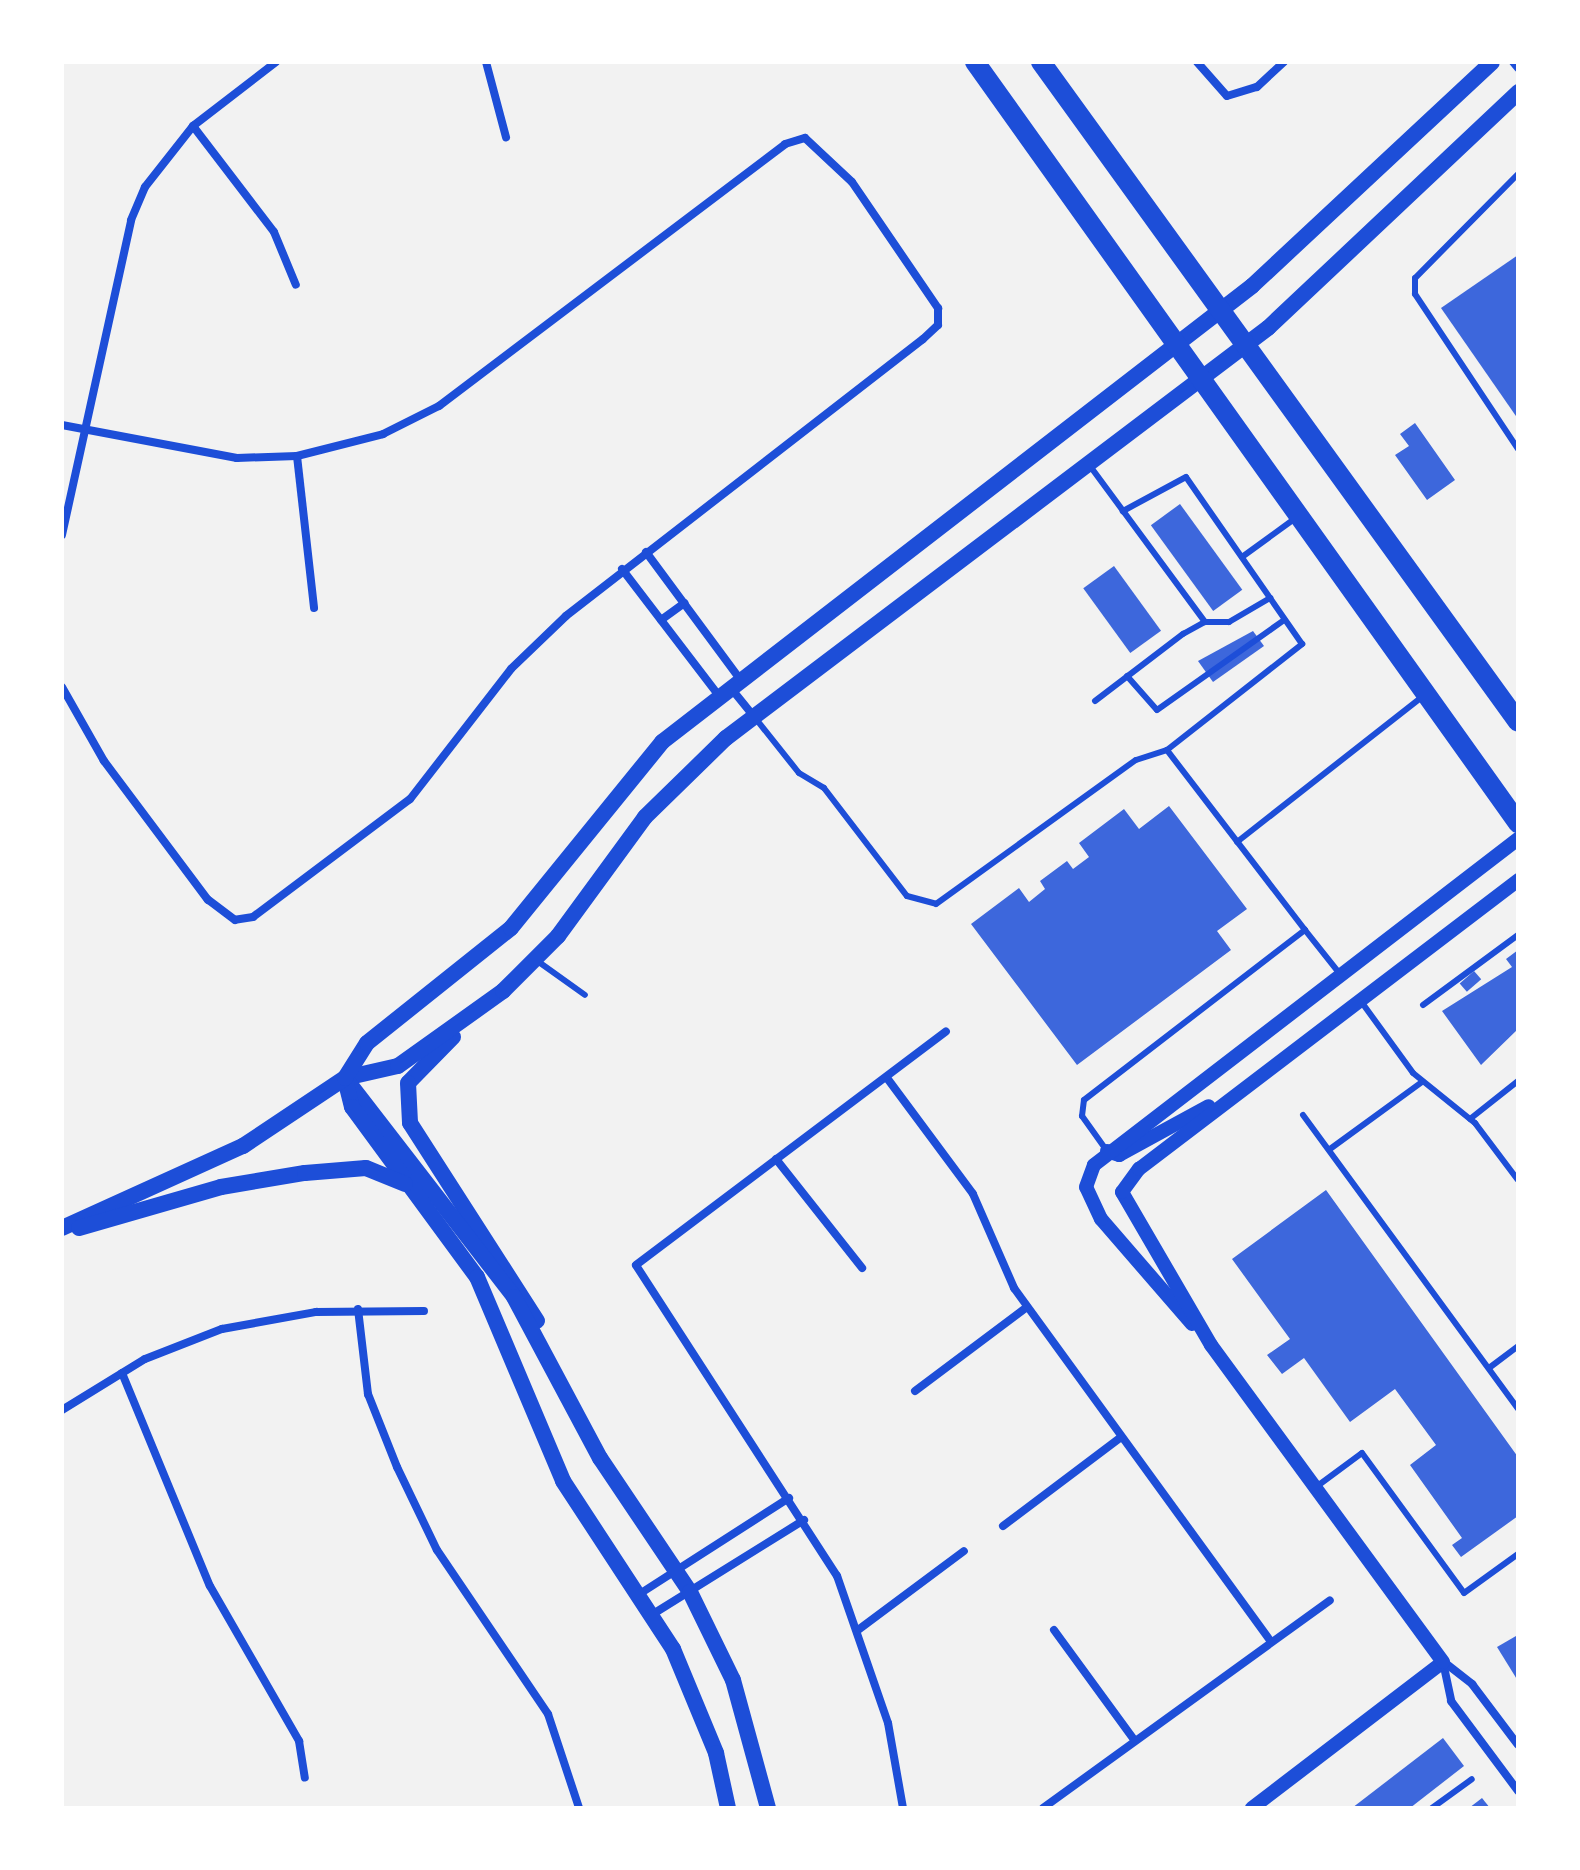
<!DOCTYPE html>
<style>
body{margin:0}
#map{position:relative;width:1580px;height:1870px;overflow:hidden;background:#f2f2f2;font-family:"Varela Round",sans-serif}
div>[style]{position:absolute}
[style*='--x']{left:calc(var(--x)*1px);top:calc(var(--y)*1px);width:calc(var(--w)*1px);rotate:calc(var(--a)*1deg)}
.building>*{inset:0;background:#3d67dc;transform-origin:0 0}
.service>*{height:6px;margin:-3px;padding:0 3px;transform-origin:3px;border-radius:3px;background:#1d4ed8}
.minor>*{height:8px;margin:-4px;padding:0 4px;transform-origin:4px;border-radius:4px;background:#1d4ed8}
.tertiary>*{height:14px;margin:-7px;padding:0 7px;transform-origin:7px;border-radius:7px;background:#1d4ed8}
.secondary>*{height:16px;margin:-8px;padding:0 8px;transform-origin:8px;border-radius:8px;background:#1d4ed8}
.primary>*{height:20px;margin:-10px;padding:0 10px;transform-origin:10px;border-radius:10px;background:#1d4ed8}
span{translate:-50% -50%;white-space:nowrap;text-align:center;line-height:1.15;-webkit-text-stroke:6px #fff;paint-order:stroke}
.frame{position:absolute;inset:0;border:64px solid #fff;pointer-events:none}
</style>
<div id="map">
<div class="building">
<i style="clip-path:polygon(1518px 255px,1518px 419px,1441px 308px)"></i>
<i style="clip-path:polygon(1415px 423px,1455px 480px,1427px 500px,1395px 455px,1409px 446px,1400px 434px)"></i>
<i style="left:1180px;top:504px;width:106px;height:36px;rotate:54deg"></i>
<i style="left:1114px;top:566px;width:80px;height:38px;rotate:54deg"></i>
<i style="clip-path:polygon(1253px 631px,1264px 646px,1213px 682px,1198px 661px)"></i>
<i style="clip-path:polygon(1169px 806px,1247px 909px,1217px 931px,1231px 950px,1077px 1065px,971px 924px,1019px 888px,1029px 902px,1045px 889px,1040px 881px,1067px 861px,1073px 869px,1089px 857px,1079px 843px,1124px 809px,1139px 829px)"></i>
<i style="clip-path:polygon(1518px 950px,1518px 1029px,1481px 1065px,1442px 1011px,1512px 967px,1506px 959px)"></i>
<i style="left:1474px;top:971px;width:11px;height:19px;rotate:49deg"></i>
<i style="clip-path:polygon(1326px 1190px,1518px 1457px,1518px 1516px,1461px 1557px,1452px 1545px,1462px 1538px,1410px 1465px,1436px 1445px,1395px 1389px,1350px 1422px,1304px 1358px,1282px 1374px,1267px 1355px,1290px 1339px,1232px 1259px)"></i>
<i style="clip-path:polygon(1516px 1636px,1518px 1639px,1518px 1681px,1497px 1647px)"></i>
<i style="clip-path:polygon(1443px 1738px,1464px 1766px,1410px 1808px,1352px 1808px)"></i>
<i style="clip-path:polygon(1482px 1798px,1490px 1808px,1469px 1808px)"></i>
</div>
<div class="service">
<i style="--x:1518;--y:174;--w:146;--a:134.7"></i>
<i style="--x:1415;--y:278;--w:16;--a:90"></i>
<i style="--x:1415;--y:294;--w:186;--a:56.4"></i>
<i style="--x:1090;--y:466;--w:194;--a:53.6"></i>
<i style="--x:1242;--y:557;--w:68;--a:-36"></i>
<i style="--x:1127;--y:676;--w:45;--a:48.6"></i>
<i style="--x:1157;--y:710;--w:156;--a:-35.3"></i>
<i style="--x:1095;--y:701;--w:111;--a:-37.3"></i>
<i style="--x:1183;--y:634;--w:25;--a:-29"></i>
<i style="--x:1205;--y:622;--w:24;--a:0"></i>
<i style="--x:1229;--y:622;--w:48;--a:-30.3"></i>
<i style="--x:756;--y:719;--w:69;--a:51.5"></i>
<i style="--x:799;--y:773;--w:29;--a:31"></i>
<i style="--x:824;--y:788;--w:136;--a:52.5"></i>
<i style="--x:907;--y:896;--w:30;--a:15"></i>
<i style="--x:936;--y:904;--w:246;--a:-35.8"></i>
<i style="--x:1136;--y:760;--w:33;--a:-18"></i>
<i style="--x:1167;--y:750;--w:172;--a:-38.1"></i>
<i style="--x:1302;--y:644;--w:203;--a:-124.8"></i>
<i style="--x:1186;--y:477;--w:72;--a:151.6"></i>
<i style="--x:1237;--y:842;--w:236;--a:-38.1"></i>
<i style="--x:1305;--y:930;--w:56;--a:51.5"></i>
<i style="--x:536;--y:960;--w:60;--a:35.5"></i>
<i style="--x:1360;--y:1000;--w:90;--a:54"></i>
<i style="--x:1413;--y:1073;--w:80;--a:38.9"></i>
<i style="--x:1475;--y:1123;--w:71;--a:53"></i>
<i style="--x:1423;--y:1005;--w:118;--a:-36.4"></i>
<i style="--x:1303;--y:1115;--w:364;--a:53.8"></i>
<i style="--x:1470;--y:1119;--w:61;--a:-38.4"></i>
<i style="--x:1330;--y:1149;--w:114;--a:-36.1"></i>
<i style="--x:1107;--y:1151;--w:43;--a:-125.5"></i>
<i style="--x:1082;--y:1116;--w:16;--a:-83"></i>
<i style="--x:1084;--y:1100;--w:279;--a:-37.6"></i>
<i style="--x:1305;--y:930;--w:227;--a:-127.5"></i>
<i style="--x:1489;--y:1368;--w:36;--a:-37"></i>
<i style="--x:1316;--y:1487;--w:57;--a:-36.5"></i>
<i style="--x:1362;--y:1453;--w:173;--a:53.9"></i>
<i style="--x:1464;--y:1593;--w:67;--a:-35.8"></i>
<i style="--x:1432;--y:1808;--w:49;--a:-35.9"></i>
</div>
<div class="minor">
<i style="--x:486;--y:62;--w:78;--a:75.1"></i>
<i style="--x:1197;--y:62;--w:45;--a:48.6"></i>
<i style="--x:1227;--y:96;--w:31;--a:-17"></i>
<i style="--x:1257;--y:87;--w:37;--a:-43"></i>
<i style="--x:1513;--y:62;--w:8;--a:50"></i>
<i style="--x:193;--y:126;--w:133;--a:52.6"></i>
<i style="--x:274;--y:232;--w:57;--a:67.5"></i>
<i style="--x:62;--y:425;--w:178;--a:10.7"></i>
<i style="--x:237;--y:458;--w:60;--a:-1.9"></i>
<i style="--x:297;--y:456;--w:89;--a:-14.3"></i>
<i style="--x:383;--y:434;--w:63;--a:-26.6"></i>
<i style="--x:439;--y:406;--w:434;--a:-37.1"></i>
<i style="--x:785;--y:144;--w:21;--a:-17"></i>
<i style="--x:805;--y:138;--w:64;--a:43.1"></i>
<i style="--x:852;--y:182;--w:153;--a:55.7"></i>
<i style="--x:938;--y:308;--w:17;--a:90"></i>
<i style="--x:938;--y:325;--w:21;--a:137"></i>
<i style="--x:923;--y:339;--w:452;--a:142.2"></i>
<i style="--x:566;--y:616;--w:76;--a:136.1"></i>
<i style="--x:511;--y:669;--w:165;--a:127.8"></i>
<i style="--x:410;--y:799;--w:196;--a:143.1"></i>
<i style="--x:253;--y:917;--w:18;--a:171"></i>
<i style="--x:235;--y:920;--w:34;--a:-143"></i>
<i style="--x:208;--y:900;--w:174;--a:-126.8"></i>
<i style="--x:104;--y:761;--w:85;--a:-119.6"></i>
<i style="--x:297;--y:456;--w:153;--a:83.6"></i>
<i style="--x:62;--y:535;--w:322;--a:-77.6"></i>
<i style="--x:131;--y:220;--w:36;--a:-67"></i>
<i style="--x:145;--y:187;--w:78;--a:-51.8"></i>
<i style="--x:193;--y:126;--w:105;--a:-37.6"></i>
<i style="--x:646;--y:552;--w:158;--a:53.5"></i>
<i style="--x:622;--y:569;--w:160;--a:52.6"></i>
<i style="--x:661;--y:620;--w:29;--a:-36"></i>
<i style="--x:730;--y:687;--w:38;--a:51"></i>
<i style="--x:887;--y:1078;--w:144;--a:53.4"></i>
<i style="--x:973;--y:1194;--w:103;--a:66.4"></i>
<i style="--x:1014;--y:1288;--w:436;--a:54"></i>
<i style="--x:776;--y:1159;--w:139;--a:51.7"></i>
<i style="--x:358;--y:1309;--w:86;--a:83.3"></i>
<i style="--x:368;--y:1394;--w:79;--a:68.3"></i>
<i style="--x:397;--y:1467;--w:92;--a:64.3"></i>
<i style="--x:437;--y:1550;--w:198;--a:55.9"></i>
<i style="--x:548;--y:1714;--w:99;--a:71.7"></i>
<i style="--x:122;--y:1373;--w:230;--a:67.6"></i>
<i style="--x:210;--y:1586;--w:179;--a:60.1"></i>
<i style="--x:299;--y:1741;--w:37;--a:81"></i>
<i style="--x:915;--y:1391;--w:140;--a:-36.9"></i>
<i style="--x:62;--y:1410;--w:97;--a:-31.6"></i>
<i style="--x:145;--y:1359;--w:83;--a:-21.3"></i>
<i style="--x:222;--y:1329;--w:96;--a:-10.3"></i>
<i style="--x:316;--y:1312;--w:108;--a:-0.5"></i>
<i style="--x:1003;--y:1526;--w:148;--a:-37"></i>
<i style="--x:641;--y:1593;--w:176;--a:-32.7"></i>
<i style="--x:653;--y:1614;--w:178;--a:-31.9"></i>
<i style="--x:858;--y:1630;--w:132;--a:-36.7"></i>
<i style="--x:1054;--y:1630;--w:137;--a:53.9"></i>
<i style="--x:1443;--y:1662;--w:40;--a:78"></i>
<i style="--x:1451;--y:1701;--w:112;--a:53.3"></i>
<i style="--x:1444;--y:1662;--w:36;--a:38"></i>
<i style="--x:1472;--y:1684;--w:76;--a:53"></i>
<i style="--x:903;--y:1808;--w:86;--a:-100"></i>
<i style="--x:888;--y:1723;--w:156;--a:-109.1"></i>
<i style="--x:837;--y:1576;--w:370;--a:-122.9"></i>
<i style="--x:636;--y:1265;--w:388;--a:-37"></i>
<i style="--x:1043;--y:1808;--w:354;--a:-35.9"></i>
</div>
<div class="tertiary">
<i style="--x:1107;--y:1151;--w:13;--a:18"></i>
<i style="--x:1119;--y:1155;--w:102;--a:-28.6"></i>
<i style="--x:1192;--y:1324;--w:139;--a:-130.9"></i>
<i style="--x:1101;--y:1219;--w:35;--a:-115"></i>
<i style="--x:1086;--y:1187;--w:23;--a:-70"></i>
<i style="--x:1094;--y:1165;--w:535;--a:-37.56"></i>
<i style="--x:1252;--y:1808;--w:240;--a:-37.4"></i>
<i style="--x:1443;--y:1662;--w:393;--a:-126.2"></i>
<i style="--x:1211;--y:1345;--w:177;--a:-120.2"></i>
<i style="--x:1122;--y:1192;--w:29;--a:-54"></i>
<i style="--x:1139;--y:1169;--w:477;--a:-37.3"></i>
</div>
<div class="secondary">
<i style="--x:453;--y:1037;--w:64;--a:134.4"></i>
<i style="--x:408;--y:1083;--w:40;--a:87.1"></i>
<i style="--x:410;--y:1123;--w:235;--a:57.3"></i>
<i style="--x:345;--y:1078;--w:54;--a:-12.8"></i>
<i style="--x:398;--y:1066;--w:129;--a:-35.5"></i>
<i style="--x:503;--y:991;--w:78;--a:-45"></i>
<i style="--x:558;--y:936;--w:147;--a:-53.8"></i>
<i style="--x:645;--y:817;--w:113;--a:-44.3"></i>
<i style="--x:726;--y:738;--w:680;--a:-37.11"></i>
<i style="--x:1268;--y:328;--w:344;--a:-43.3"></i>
<i style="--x:345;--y:1078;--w:277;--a:52.3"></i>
<i style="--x:514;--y:1297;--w:183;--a:61.9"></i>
<i style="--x:600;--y:1458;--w:161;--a:56.1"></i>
<i style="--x:690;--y:1592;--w:98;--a:64"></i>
<i style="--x:733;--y:1680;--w:133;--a:74.7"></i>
<i style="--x:345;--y:1079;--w:29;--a:76"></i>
<i style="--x:352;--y:1107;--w:211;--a:53.7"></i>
<i style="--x:477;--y:1277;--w:221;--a:67.1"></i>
<i style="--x:563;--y:1481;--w:201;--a:56.8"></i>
<i style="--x:673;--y:1649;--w:113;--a:67.5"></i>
<i style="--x:716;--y:1753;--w:56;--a:77.7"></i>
<i style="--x:62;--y:1228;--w:199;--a:-24.4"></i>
<i style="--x:243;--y:1146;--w:123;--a:-33.7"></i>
<i style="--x:345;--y:1078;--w:41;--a:-57.8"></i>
<i style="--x:367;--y:1043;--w:184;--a:-38.6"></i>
<i style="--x:511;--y:928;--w:240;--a:-50.9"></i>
<i style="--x:662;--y:742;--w:746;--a:-37.7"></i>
<i style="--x:1252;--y:286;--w:328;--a:-43"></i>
<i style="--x:79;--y:1228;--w:148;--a:-16.1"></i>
<i style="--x:221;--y:1187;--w:85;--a:-9.5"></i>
<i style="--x:305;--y:1173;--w:61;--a:-4.7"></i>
<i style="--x:366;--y:1168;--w:42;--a:22.3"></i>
</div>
<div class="primary">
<i style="--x:975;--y:62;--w:935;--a:54.49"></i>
<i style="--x:1041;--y:62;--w:814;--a:54.14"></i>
</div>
<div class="frame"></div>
</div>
